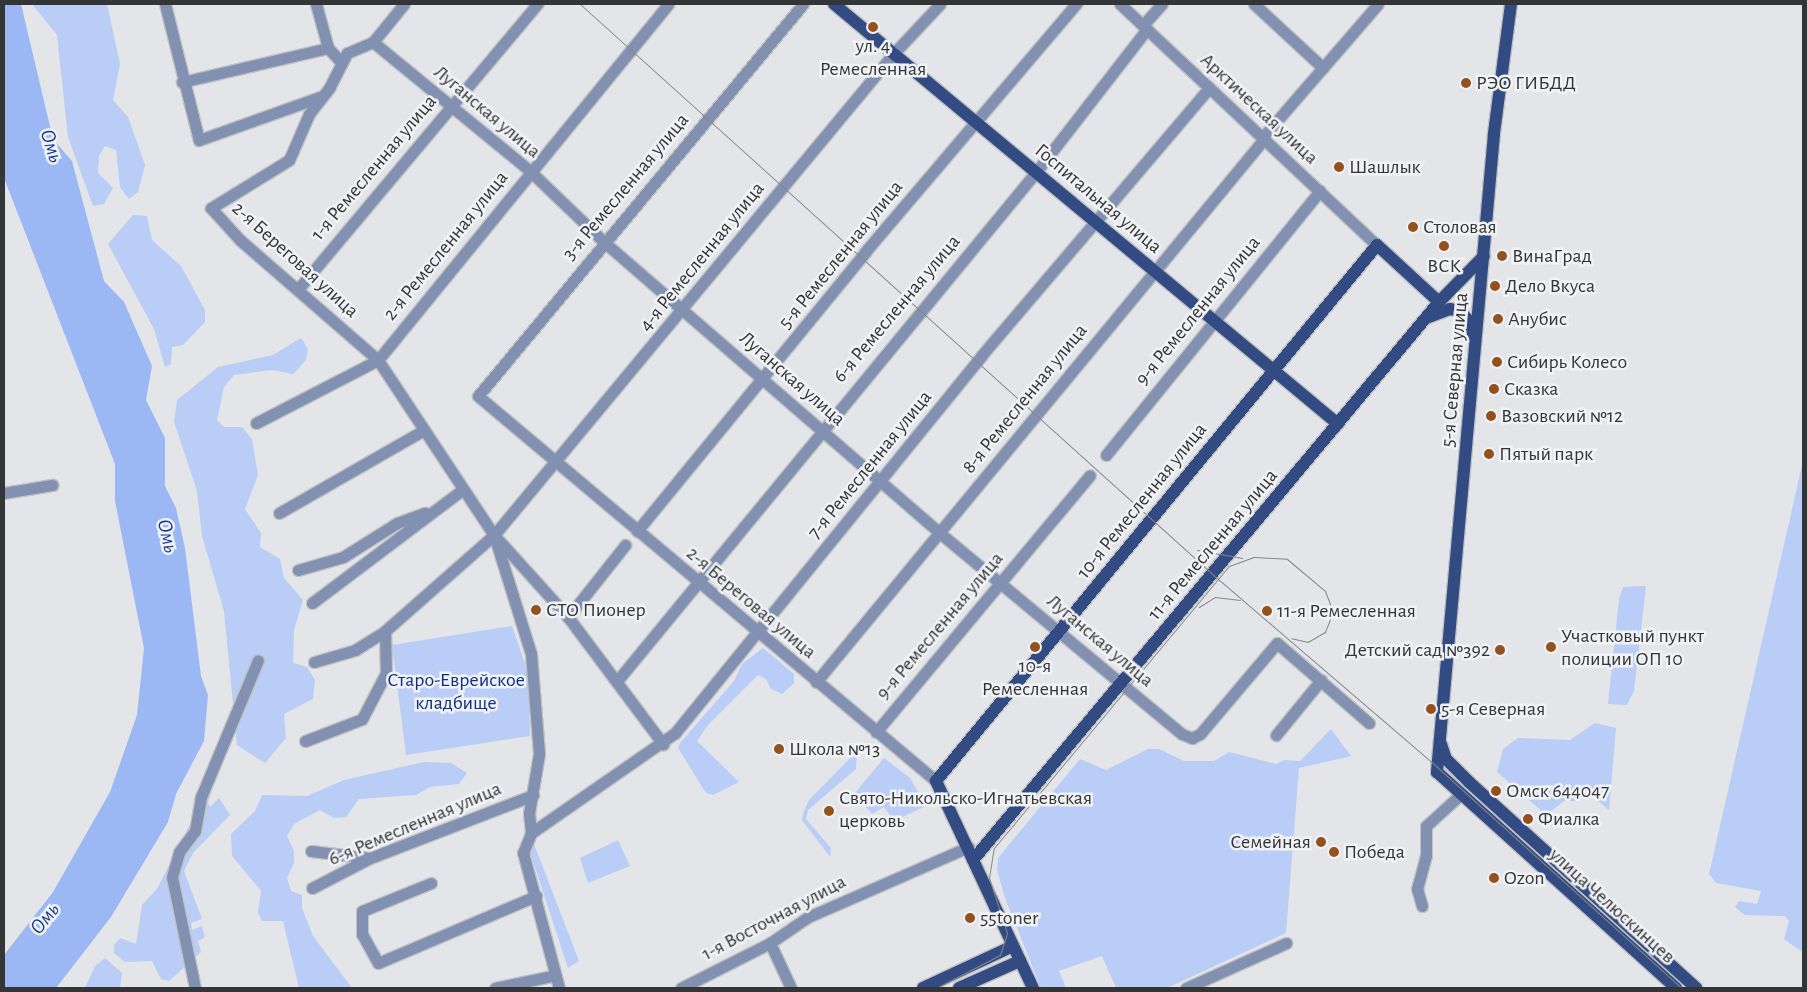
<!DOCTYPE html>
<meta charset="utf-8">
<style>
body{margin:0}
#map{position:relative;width:1807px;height:992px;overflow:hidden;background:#e3e5e8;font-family:"Alegreya Sans",sans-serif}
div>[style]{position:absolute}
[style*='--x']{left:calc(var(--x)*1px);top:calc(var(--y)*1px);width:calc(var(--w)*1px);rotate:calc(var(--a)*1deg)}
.green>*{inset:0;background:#b9cdf7}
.water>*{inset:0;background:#9cb8f4}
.roads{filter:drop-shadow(1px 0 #c0c2c4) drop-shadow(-1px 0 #c0c2c4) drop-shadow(0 1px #c0c2c4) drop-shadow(0 -1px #c0c2c4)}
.minor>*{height:11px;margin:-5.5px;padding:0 5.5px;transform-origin:5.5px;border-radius:5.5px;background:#8291b2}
.major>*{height:12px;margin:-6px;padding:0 6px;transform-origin:6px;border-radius:6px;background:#334b83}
.tram>*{height:1px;margin:-0.5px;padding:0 0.5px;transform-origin:0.5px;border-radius:0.5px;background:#858789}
.dots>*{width:14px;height:14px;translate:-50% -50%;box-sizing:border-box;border:2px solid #f0f2f5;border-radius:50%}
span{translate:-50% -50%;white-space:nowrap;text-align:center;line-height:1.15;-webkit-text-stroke:5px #f0f2f5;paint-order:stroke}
.poi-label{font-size:20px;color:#343536}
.left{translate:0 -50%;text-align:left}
.right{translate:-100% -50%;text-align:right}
.street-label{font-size:20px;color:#343536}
.park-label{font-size:20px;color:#112f82}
.water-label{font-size:21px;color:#19398d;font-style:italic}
.frame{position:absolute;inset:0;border:5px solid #343536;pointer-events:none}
</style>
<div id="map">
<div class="green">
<i style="clip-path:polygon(32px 4px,107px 4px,120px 64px,113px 100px,128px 117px,145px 165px,138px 192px,129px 199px,120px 187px,116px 150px,105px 146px,99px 156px,98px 173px,113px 188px,104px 204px,93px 206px,68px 137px,57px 35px)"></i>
<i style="clip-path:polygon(133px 215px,147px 216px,152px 240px,181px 266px,205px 310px,205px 322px,183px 345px,172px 347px,171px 364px,165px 367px,154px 329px,108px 244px)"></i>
<i style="clip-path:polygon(301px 338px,308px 349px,306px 360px,293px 374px,272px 370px,234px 375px,224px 387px,217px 420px,224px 427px,242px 427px,252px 439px,258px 475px,245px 509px,261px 533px,260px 547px,280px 559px,284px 578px,303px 600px,294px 630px,293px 663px,307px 667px,315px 680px,313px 699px,284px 714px,286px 738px,265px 763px,237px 745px,224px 611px,202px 536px,197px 491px,174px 422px,177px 400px,218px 367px,273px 355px)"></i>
<i style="clip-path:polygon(1803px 461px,1803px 948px,1801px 951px,1784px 939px,1789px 921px,1785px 916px,1745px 915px,1735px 907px,1739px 901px,1757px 904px,1761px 891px,1716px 883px,1709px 874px)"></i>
<i style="clip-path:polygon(1646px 586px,1634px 691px,1627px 705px,1608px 704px,1619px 599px,1623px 587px)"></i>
<i style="clip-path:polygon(512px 626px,528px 672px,530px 736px,406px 755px,392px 645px)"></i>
<i style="clip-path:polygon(763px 648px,794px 674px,794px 683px,782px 694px,771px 689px,766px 679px,758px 675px,708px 725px,697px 741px,739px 782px,713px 795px,706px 793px,678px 748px,680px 743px,734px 681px,742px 664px)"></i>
<i style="clip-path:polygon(1595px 723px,1616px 728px,1609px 810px,1598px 801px,1592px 788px,1583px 789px,1576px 801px,1564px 801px,1546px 815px,1497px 772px,1503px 749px,1518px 738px,1570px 740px)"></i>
<i style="clip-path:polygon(1331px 729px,1351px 756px,1299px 768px,1286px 933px,1167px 988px,1116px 988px,1102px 956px,1059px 971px,1066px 988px,1041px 988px,1005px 898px,997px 870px,998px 858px,1080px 759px,1106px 770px,1148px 749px,1159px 749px,1184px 761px,1214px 761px,1229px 752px,1276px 764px,1284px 760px,1300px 761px)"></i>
<i style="clip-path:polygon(857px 751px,856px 769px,808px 810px,806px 819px,831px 848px,830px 857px,802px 820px,804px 811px,809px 800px)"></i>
<i style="clip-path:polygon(884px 758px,910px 778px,926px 806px,894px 821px,884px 807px,872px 814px,854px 794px)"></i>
<i style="clip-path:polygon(424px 762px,451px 763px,467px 773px,459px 784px,430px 787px,416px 795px,359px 799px,346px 817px,334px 818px,320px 810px,294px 824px,287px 836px,294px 851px,294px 863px,287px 878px,291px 891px,302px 895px,302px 908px,313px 936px,352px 988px,299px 988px,283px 921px,262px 921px,258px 912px,261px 891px,232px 856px,231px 834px,255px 811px,262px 795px,307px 796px,344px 780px)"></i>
<i style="clip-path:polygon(218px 769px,208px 803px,210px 807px,219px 798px,230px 815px,193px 853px,184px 871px,202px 919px,191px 923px,192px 930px,202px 926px,205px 937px,198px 941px,201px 952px,169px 981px,161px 979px,152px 961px,125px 962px,114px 953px,114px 945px,120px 938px,136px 944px,142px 905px,157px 889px)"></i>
<i style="clip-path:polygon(618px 840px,630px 866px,588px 883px,580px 858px)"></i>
<i style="clip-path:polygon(534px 844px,579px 961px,568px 968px,530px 852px)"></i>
<i style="clip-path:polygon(1538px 853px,1689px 988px,1681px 988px)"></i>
<i style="clip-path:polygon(105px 958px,122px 973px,120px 988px,85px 988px,95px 966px)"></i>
</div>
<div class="water">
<i style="clip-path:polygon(4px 4px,21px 4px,53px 139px,72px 161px,104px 281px,124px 302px,152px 366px,146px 400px,165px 438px,165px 486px,176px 508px,185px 548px,201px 676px,208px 695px,204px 741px,176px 794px,168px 822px,111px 917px,56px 988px,4px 988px,4px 955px,53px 892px,110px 792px,137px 715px,144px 648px,115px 501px,115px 464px,4px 178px)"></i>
</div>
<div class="roads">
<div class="minor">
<i style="--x:165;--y:4;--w:140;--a:76"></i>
<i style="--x:199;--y:140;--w:128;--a:-19.6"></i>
<i style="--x:316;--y:4;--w:46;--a:74.7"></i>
<i style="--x:328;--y:48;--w:19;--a:47"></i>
<i style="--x:404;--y:4;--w:49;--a:129.2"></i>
<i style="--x:373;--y:42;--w:28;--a:157"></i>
<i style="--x:347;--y:53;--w:38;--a:117"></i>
<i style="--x:330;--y:87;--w:34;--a:128"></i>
<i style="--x:309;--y:114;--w:50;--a:113.5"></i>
<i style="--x:289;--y:160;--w:92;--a:148.4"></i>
<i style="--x:211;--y:208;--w:43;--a:47.8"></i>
<i style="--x:240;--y:240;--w:183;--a:41"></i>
<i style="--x:378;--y:360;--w:210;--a:56.5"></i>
<i style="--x:494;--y:535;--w:110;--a:47.9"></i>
<i style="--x:568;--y:617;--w:159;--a:53.2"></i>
<i style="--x:803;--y:4;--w:509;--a:129.66"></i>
<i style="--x:478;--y:396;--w:598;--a:40.05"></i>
<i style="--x:1120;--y:4;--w:352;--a:43.2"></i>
<i style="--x:1254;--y:4;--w:94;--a:42.8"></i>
<i style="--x:1143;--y:25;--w:28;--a:-48"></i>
<i style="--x:373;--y:42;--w:203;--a:39.4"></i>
<i style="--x:530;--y:171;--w:103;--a:43.8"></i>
<i style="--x:604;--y:242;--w:446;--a:40.9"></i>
<i style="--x:941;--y:534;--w:313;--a:39.7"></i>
<i style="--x:1182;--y:734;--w:11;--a:22"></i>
<i style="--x:1192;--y:738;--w:9;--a:-27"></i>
<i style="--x:1200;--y:734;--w:119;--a:-49.8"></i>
<i style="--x:1277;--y:643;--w:122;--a:41"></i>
<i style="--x:182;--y:82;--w:150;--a:-13.1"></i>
<i style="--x:1262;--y:138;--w:177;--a:-49.1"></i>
<i style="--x:299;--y:288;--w:371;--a:-50"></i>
<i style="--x:256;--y:423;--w:137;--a:-27.3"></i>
<i style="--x:378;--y:360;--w:459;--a:-50.8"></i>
<i style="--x:1106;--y:455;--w:340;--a:-51"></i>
<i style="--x:4;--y:493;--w:49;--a:-9.5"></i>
<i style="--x:279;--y:513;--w:167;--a:-29.8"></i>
<i style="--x:637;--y:531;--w:360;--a:-50.7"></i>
<i style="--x:865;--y:252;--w:326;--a:-49.6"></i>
<i style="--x:494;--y:535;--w:125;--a:72.7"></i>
<i style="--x:531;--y:654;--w:100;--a:85.4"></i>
<i style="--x:539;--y:754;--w:60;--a:99.6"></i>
<i style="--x:529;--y:813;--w:20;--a:84"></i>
<i style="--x:298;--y:570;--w:47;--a:-16.1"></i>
<i style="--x:343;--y:557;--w:64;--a:-32.2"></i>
<i style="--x:397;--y:523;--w:30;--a:-20"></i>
<i style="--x:312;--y:603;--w:188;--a:-37"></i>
<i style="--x:568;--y:617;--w:92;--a:-51.6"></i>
<i style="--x:314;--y:662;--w:43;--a:-16.3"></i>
<i style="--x:355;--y:650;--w:36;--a:-32"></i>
<i style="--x:385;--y:631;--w:145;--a:-41.4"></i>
<i style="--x:494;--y:535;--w:626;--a:-50.31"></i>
<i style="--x:894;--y:53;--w:67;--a:-46.8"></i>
<i style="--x:617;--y:681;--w:659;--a:-50.54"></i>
<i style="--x:1036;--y:172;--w:181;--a:-52.2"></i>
<i style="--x:816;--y:682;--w:704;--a:-50.48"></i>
<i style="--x:876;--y:732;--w:334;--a:-50.2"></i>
<i style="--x:1276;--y:735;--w:71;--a:-50.7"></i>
<i style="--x:305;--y:741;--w:61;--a:-21.1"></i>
<i style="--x:362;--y:719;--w:52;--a:-62.4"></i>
<i style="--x:386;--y:673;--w:42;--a:-91.4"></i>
<i style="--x:311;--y:851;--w:59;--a:6.8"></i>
<i style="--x:431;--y:883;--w:74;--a:157.9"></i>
<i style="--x:362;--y:911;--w:23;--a:90"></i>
<i style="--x:362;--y:934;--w:33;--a:61"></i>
<i style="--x:378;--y:963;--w:172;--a:-23"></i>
<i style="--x:312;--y:888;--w:65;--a:-27.3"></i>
<i style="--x:370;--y:858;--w:175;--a:-21.1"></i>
<i style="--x:1422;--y:906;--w:18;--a:-106"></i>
<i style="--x:1417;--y:889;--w:35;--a:-75"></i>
<i style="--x:1426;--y:855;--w:29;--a:-90"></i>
<i style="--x:1426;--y:826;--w:46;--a:-42.4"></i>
<i style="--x:770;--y:943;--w:50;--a:65"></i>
<i style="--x:195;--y:988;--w:113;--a:-101.7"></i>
<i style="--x:172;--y:877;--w:26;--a:-74"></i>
<i style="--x:179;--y:852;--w:26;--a:-53"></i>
<i style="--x:195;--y:831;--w:35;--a:-80"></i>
<i style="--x:201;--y:797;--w:148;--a:-67.4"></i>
<i style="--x:495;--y:988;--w:62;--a:-12"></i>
<i style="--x:559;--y:988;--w:140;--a:-104.9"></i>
<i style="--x:523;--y:853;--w:22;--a:-68"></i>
<i style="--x:531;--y:833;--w:175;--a:-34.8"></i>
<i style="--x:675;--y:733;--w:486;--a:-50.9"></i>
<i style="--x:981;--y:356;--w:352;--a:-49.6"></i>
<i style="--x:681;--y:988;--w:100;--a:-26.8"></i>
<i style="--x:770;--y:943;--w:46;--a:-34.4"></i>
<i style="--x:808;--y:917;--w:175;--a:-23.6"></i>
<i style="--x:1186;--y:988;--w:110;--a:-24.2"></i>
</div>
<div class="major">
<i style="--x:834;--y:4;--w:656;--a:39.81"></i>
<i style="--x:1511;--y:4;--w:131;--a:97.5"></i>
<i style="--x:1494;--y:134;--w:641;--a:95.11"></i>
<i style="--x:1437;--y:772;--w:322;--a:42.1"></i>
<i style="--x:1429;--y:317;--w:22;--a:-21"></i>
<i style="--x:1450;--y:309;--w:10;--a:11"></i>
<i style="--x:1460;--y:311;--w:13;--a:48"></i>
<i style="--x:1469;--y:321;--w:16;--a:75"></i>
<i style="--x:1441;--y:744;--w:16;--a:72"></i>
<i style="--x:1446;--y:759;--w:33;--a:45"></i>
<i style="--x:1469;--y:782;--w:307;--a:42.2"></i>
<i style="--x:973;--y:860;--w:727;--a:-50.13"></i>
<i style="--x:1439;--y:302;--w:64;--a:-45.6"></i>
<i style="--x:923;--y:988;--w:99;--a:-25"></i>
<i style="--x:959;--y:988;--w:67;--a:-23.9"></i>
<i style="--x:1033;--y:988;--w:229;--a:-115.1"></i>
<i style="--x:936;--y:781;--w:694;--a:-50.55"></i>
<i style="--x:1377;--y:245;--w:84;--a:42.6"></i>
</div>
</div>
<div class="tram">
<i style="--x:580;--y:4;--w:859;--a:42.03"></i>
<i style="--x:1218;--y:579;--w:289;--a:40.6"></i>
<i style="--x:1437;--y:767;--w:330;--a:42.1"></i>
<i style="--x:1197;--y:550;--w:46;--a:10.1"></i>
<i style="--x:1199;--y:607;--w:19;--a:-32"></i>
<i style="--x:1215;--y:597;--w:25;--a:7"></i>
<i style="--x:936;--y:988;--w:72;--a:-27.3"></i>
<i style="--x:1000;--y:955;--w:23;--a:-72"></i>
<i style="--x:1007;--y:933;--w:58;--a:-108.1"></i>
<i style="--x:989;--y:878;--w:30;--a:-81"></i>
<i style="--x:994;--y:848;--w:367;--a:-50.2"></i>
<i style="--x:1229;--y:566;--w:27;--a:-20"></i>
<i style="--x:1254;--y:557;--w:33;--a:3"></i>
<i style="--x:1287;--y:559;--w:50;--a:40.1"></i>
<i style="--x:1325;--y:591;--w:22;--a:69"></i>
<i style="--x:1333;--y:612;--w:22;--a:112"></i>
<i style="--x:1325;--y:632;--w:20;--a:150"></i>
<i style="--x:1308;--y:642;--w:17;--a:-167"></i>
</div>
<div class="dots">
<i style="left:873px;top:27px;background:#93511e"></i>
<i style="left:1466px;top:83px;background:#93511e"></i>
<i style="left:1339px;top:167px;background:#93511e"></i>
<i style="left:1413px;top:227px;background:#93511e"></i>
<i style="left:1444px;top:246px;background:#93511e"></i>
<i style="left:1502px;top:256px;background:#93511e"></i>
<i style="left:1495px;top:286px;background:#93511e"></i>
<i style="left:1498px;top:319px;background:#93511e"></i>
<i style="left:1497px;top:362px;background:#93511e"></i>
<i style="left:1494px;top:389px;background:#93511e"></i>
<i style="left:1491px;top:416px;background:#93511e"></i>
<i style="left:1489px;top:454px;background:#93511e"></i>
<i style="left:536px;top:610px;background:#93511e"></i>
<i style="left:1267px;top:611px;background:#93511e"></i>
<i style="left:1035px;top:647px;background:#93511e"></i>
<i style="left:1551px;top:647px;background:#93511e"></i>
<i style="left:1500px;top:650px;background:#93511e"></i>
<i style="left:1431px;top:709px;background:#93511e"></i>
<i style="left:779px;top:749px;background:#93511e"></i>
<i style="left:1496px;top:791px;background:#93511e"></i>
<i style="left:829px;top:811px;background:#93511e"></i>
<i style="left:1528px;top:819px;background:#93511e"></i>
<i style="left:1321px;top:842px;background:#93511e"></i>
<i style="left:1334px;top:852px;background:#93511e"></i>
<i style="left:1494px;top:878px;background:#93511e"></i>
<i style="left:970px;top:918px;background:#93511e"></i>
</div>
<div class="poi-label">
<span style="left:873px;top:58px">ул. 4<br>Ремесленная</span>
<span class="left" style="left:1476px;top:83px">РЭО ГИБДД</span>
<span class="left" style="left:1349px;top:167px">Шашлык</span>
<span class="left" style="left:1423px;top:227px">Столовая</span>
<span class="left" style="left:1512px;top:256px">ВинаГрад</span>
<span style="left:1444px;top:266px">ВСК</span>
<span class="left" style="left:1505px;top:286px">Дело Вкуса</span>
<span class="left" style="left:1508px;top:319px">Анубис</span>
<span class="left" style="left:1507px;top:362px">Сибирь Колесо</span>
<span class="left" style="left:1504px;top:389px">Сказка</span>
<span class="left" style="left:1501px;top:416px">Вазовский №12</span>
<span class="left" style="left:1499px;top:454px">Пятый парк</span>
<span class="left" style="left:546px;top:610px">СТО Пионер</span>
<span class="left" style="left:1277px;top:611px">11-я Ремесленная</span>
<span class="left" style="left:1561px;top:648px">Участковый пункт<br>полиции ОП 10</span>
<span class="right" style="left:1490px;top:650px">Детский сад №392</span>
<span style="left:1035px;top:678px">10-я<br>Ремесленная</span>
<span class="left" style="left:1441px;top:709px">5-я Северная</span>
<span class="left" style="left:789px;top:749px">Школа №13</span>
<span class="left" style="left:1506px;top:791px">Омск 644047</span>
<span class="left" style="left:839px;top:810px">Свято-Никольско-Игнатьевская<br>церковь</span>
<span class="left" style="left:1538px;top:819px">Фиалка</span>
<span class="right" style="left:1311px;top:842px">Семейная</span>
<span class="left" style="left:1344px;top:852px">Победа</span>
<span class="left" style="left:1504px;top:878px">Ozon</span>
<span class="left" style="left:980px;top:918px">55toner</span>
</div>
<div class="street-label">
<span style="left:1259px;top:109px;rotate:43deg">Арктическая улица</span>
<span style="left:487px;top:112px;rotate:40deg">Луганская улица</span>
<span style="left:374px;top:168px;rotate:-50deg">1-я Ремесленная улица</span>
<span style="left:626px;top:187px;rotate:-50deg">3-я Ремесленная улица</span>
<span style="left:1098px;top:199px;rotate:40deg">Госпитальная улица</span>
<span style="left:446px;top:246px;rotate:-51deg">2-я Ремесленная улица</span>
<span style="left:841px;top:255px;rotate:-51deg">5-я Ремесленная улица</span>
<span style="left:702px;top:257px;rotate:-51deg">4-я Ремесленная улица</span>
<span style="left:295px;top:260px;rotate:42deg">2-я Береговая улица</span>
<span style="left:897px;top:309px;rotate:-50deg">6-я Ремесленная улица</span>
<span style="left:1198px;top:311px;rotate:-51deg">9-я Ремесленная улица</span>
<span style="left:1455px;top:370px;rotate:-85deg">5-я Северная улица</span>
<span style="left:792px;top:379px;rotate:41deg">Луганская улица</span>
<span style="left:1025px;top:399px;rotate:-51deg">8-я Ремесленная улица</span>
<span style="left:870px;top:465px;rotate:-51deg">7-я Ремесленная улица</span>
<span style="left:1142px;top:501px;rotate:-51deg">10-я Ремесленная улица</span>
<span style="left:1213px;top:545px;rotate:-50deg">11-я Ремесленная улица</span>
<span style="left:751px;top:603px;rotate:40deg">2-я Береговая улица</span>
<span style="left:940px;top:626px;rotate:-50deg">9-я Ремесленная улица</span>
<span style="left:1100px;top:641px;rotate:40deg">Луганская улица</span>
<span style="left:415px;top:824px;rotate:-23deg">6-я Ремесленная улица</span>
<span style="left:1612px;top:906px;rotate:42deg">улица Челюскинцев</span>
<span style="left:774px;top:918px;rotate:-28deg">1-я Восточная улица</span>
</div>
<div class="park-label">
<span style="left:456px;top:692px">Старо-Еврейское<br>кладбище</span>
</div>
<div class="water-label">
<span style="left:51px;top:146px;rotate:72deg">Омь</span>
<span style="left:167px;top:536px;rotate:77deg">Омь</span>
<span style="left:45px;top:919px;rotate:-51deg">Омь</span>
</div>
<div class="frame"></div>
</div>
